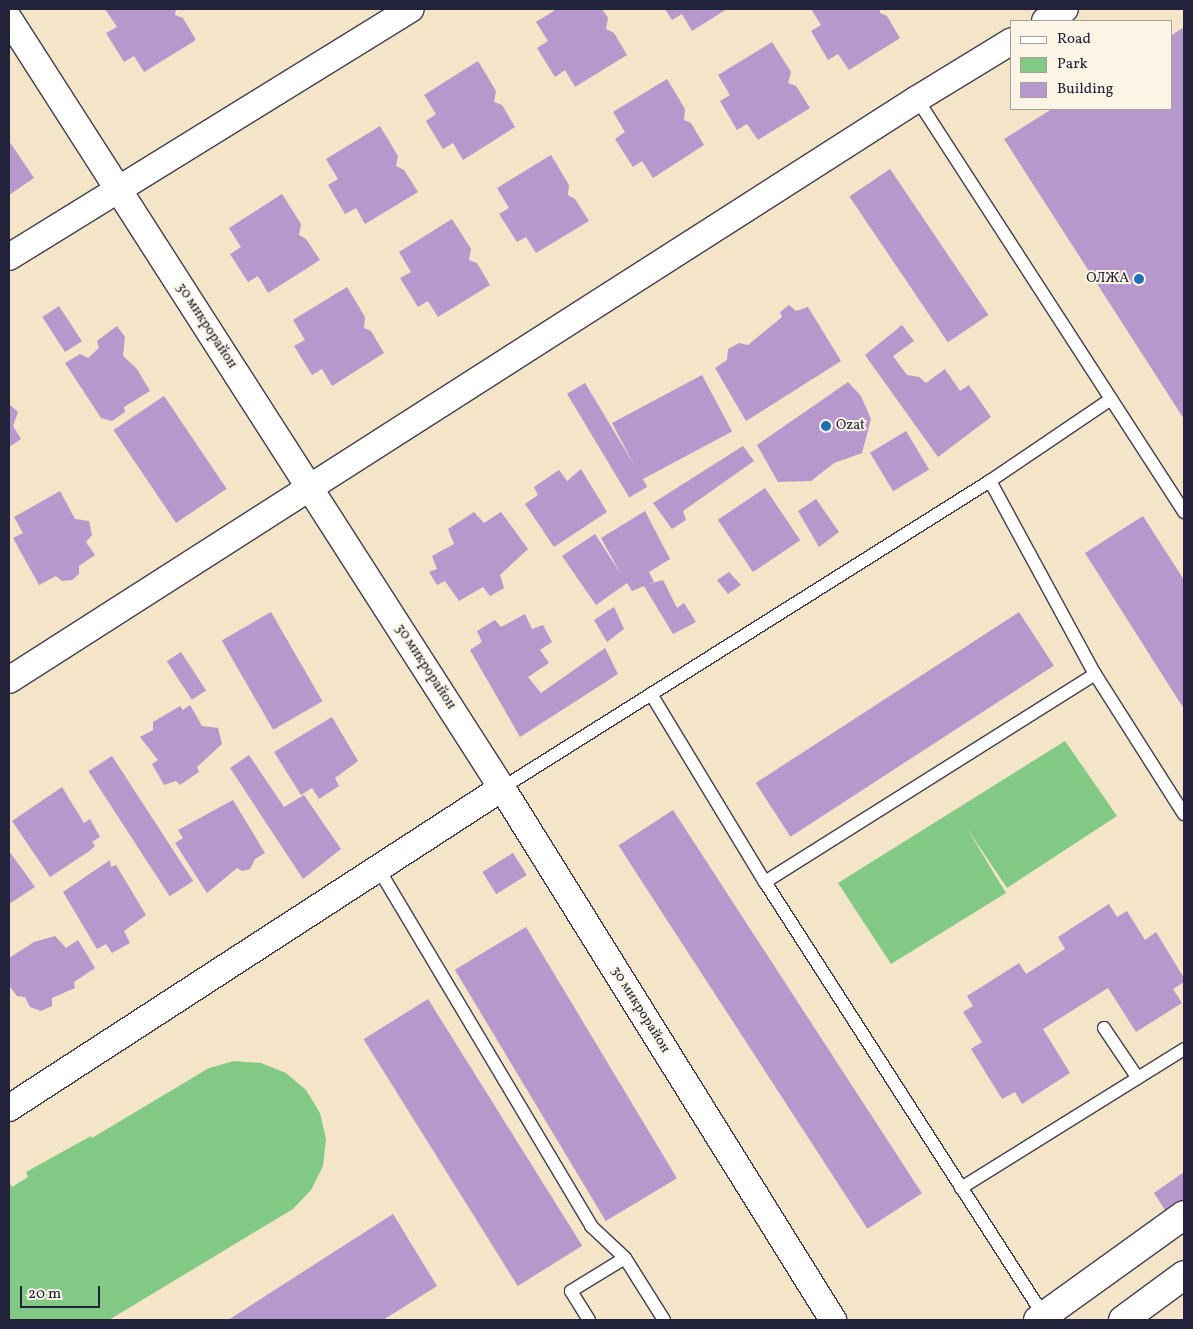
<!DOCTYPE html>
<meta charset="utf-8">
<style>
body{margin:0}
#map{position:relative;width:1193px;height:1329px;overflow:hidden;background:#f4e4c8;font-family:Vollkorn,serif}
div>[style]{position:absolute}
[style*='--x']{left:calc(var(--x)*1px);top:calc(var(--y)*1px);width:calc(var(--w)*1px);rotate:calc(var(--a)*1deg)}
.green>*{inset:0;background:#81c984}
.building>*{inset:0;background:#b698cc;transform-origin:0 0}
.roads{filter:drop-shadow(1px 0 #423f50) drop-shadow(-1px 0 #423f50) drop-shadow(0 1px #423f50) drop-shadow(0 -1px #423f50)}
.service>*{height:12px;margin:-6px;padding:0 6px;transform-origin:6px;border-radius:6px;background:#fff}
.minor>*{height:26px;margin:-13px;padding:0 13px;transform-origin:13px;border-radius:13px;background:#fff}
.secondary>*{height:28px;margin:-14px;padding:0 14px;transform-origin:14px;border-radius:14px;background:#fff}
.dots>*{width:14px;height:14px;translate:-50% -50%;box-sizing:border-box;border:2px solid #fcf5e5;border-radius:50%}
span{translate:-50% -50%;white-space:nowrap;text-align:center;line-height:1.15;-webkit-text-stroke:4px #fcf5e5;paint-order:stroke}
.poi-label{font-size:14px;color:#22223b}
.right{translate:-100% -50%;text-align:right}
.left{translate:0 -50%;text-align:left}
.street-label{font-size:14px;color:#22223b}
.frame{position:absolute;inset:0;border:10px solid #22223b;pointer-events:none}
.legend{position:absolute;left:1010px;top:20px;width:162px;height:90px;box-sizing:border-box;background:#fcf5e5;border:1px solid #a5a1a1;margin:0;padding:6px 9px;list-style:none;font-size:15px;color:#22223b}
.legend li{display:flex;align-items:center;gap:10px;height:25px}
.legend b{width:25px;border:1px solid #a5a1a1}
.scale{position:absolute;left:20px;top:1286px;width:80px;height:22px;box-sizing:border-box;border:2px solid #22223b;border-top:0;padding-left:6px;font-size:15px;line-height:18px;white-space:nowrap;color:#22223b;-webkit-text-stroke:4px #fcf5e5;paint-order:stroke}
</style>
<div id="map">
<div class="green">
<i style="clip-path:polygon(1065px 741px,1117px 816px,1007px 888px,966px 827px,1006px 893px,891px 964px,838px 883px)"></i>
<i style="clip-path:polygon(234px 1061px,261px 1063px,286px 1073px,306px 1090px,320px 1113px,326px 1139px,323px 1166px,311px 1190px,293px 1209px,109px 1320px,9px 1320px,9px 1182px,12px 1187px,28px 1177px,26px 1172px,91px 1136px,92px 1138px,209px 1068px)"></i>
</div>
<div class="building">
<i style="clip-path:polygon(105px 9px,176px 9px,175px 15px,183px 18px,196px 40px,144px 72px,134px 56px,124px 62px,106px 33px,117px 27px)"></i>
<i style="clip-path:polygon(557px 9px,602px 9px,608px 18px,606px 29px,614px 33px,627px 55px,575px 87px,565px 70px,555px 77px,537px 48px,548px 41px,536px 22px)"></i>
<i style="clip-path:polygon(665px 9px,727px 9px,692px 31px,682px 14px,672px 20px)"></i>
<i style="clip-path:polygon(811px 9px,880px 9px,880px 13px,887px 16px,900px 38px,849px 70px,838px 54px,828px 60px,811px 31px,821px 25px)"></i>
<i style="clip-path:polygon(1184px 27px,1184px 419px,1004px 139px,1052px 109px,1172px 109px,1172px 35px)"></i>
<i style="clip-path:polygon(772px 42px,791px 72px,788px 83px,796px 86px,810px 108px,758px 140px,747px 124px,737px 130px,720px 101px,730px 95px,718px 75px)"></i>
<i style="clip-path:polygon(478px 61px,496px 91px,494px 102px,502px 105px,515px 127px,463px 160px,453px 143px,443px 149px,426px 121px,436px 114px,424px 95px)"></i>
<i style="clip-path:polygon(667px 79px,685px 109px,684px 120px,691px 123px,704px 145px,653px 178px,642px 161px,633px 167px,615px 139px,625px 132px,613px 112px)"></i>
<i style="clip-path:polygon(380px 126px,398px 156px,396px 166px,404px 170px,418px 192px,365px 224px,356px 208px,345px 214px,328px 185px,338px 179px,326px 159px)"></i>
<i style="clip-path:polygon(9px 141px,34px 178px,9px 195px)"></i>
<i style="clip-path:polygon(551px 155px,569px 185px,568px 195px,575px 199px,589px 221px,536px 253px,526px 237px,517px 242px,499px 214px,509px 208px,497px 188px)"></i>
<i style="left:890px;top:169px;width:176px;height:49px;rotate:56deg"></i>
<i style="clip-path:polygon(282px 194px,301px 224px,299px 235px,306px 239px,320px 260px,268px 293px,258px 276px,248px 282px,230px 254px,241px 247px,229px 228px)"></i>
<i style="clip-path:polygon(452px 219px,471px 249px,469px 260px,477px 263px,490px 285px,438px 317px,428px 301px,418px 307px,400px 278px,411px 272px,399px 252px)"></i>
<i style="clip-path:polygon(347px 287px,365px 317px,364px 328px,371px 331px,384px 353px,332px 386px,322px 369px,312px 375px,294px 346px,305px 340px,293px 320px)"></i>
<i style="clip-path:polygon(789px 305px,796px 311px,808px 307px,841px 361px,746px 421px,715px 368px,727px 360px,728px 349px,739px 343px,748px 345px,782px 317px,780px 312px)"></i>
<i style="left:59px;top:306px;width:42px;height:20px;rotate:57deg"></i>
<i style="clip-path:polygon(902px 325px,914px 341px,893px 356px,907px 375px,919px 377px,926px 383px,945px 369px,960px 391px,969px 385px,991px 417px,938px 457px,865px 355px)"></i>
<i style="clip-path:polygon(117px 326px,125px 337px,123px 356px,137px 369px,150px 391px,124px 407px,125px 412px,112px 421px,101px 418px,65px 363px,80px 354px,88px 358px,99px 348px,97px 341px)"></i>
<i style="left:702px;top:375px;width:64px;height:102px;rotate:62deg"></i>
<i style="clip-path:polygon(848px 382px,861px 396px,871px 419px,862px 453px,834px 463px,811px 481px,778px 482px,757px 445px)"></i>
<i style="left:585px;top:383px;width:121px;height:21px;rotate:59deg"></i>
<i style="left:164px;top:396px;width:112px;height:61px;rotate:56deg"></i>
<i style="clip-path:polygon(9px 404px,18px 412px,13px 426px,21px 439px,9px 447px)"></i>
<i style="left:906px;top:431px;width:45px;height:42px;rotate:59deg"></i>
<i style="clip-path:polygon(743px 446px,754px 461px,683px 511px,686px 520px,672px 529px,653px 503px)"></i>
<i style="clip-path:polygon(581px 469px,607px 512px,554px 547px,525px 504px,538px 495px,534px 487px,559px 470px,567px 481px)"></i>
<i style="left:765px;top:488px;width:63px;height:57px;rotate:56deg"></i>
<i style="clip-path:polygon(60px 491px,75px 519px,89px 521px,92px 535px,86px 542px,95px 555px,79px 566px,79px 574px,72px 580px,62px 581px,56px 576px,39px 585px,13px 538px,23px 533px,14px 517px)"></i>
<i style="clip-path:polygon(816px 499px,839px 532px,819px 547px,798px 511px)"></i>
<i style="clip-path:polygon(645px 511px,670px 559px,649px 572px,654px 582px,646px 585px,663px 580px,677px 608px,684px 603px,696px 622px,673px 634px,644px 586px,632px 591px,627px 583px,596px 605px,562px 556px,595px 534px,621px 574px,601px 538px)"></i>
<i style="clip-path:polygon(474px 512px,484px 523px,501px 512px,528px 549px,500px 575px,504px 588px,490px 596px,483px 587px,459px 601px,445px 581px,437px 585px,429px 572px,437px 569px,432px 556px,454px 544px,448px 529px)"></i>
<i style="clip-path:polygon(1143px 516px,1184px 580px,1184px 709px,1085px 553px)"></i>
<i style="clip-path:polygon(729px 572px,741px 585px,728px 594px,717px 580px)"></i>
<i style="clip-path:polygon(614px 607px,624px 629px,607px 642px,594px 620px)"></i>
<i style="left:271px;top:612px;width:103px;height:57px;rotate:60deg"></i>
<i style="left:1019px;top:612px;width:64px;height:314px;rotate:57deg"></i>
<i style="clip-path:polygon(525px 614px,532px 629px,543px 625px,552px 642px,540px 650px,549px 663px,528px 677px,541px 693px,605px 648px,618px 674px,520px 737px,470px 650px,482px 642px,477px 631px,495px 620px,501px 627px)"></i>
<i style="left:181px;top:652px;width:46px;height:17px;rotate:57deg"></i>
<i style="clip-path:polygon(190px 705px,202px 726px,218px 728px,222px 744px,197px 767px,199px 772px,180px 785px,176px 781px,164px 785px,152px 764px,158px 760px,140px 737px,153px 730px,153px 722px,180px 706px,183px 710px)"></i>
<i style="clip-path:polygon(332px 717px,358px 761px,335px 778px,339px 786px,319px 799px,312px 788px,301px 795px,274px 752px)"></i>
<i style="clip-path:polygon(249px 755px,284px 807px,304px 795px,341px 849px,303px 879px,230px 768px)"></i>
<i style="left:112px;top:756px;width:149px;height:28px;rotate:57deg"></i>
<i style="clip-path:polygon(62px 787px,84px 823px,90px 819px,100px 837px,92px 842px,95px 846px,88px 852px,50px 877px,12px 821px)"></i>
<i style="clip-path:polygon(233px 800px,265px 853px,255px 859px,250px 869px,242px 871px,237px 868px,207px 893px,175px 843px,183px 838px,178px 830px)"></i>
<i style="left:673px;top:810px;width:457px;height:65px;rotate:57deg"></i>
<i style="clip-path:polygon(9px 851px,35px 887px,9px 904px)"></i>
<i style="left:513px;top:853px;width:26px;height:36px;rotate:58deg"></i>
<i style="clip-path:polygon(110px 860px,111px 867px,116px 865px,146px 915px,124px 931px,130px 943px,112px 953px,106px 944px,97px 949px,63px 892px)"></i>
<i style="clip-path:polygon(1109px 904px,1117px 917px,1127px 911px,1145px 940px,1156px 932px,1184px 978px,1184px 982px,1173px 989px,1182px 1003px,1136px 1032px,1108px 988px,1043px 1029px,1070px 1073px,1022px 1104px,1015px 1092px,1002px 1099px,971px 1049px,982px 1042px,963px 1012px,973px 1006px,967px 996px,1019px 963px,1026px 974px,1065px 949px,1058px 937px)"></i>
<i style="left:526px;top:927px;width:293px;height:83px;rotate:59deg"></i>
<i style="clip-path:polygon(55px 936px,66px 948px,78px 940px,95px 968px,74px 982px,75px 988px,52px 998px,52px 1006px,41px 1011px,30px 1007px,25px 997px,17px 996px,10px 987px,9px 958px,34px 942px)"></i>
<i style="left:428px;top:999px;width:291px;height:76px;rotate:58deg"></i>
<i style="clip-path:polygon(1184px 1172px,1184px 1201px,1167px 1213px,1154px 1193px)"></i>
<i style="clip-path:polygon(393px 1214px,437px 1286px,383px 1320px,228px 1320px)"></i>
</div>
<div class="roads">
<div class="service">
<i style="--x:917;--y:99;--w:492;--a:57.1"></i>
<i style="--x:990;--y:481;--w:220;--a:61.5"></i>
<i style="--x:1095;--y:674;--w:166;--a:57.6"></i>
<i style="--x:651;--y:694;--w:220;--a:58.8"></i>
<i style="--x:765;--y:882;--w:516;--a:57.26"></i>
<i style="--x:502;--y:788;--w:577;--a:-32.17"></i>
<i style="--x:990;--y:481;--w:146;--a:-34.1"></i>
<i style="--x:378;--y:868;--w:417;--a:59.2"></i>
<i style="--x:591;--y:1226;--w:47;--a:43.3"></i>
<i style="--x:765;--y:882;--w:390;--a:-32.2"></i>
<i style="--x:1104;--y:1028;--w:59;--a:56"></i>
<i style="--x:961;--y:1188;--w:263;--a:-31.9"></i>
<i style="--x:589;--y:1320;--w:34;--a:-122"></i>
<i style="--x:571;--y:1291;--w:63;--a:-31.4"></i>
<i style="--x:625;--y:1258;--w:73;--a:57.8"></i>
</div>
<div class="minor">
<i style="--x:9;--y:19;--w:913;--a:57.34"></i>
<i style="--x:502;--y:788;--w:627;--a:58.11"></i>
<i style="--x:1045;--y:21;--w:23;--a:-31"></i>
<i style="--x:9;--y:257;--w:472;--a:-31.7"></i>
<i style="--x:9;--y:680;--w:1078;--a:-32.61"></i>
<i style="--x:917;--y:99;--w:111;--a:-31.4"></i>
<i style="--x:9;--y:1108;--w:588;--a:-32.99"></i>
</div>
<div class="secondary">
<i style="--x:1038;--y:1320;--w:180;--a:-35.7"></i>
<i style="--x:1123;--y:1320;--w:76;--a:-36.4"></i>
</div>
</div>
<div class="dots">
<i style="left:1139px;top:279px;background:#1f6fb2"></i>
<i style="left:826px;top:426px;background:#1f6fb2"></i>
</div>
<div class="poi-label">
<span class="right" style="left:1129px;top:279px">ОЛЖА</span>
<span class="left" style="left:836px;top:426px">Ozat</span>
</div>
<div class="street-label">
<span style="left:206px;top:326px;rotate:57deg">30 микрорайон</span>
<span style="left:425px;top:667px;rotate:57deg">30 микрорайон</span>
<span style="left:640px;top:1010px;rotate:58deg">30 микрорайон</span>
</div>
<div class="frame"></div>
<ul class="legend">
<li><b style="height:6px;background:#fff"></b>Road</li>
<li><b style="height:14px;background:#81c984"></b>Park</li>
<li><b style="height:14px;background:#b698cc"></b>Building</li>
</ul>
<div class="scale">20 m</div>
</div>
